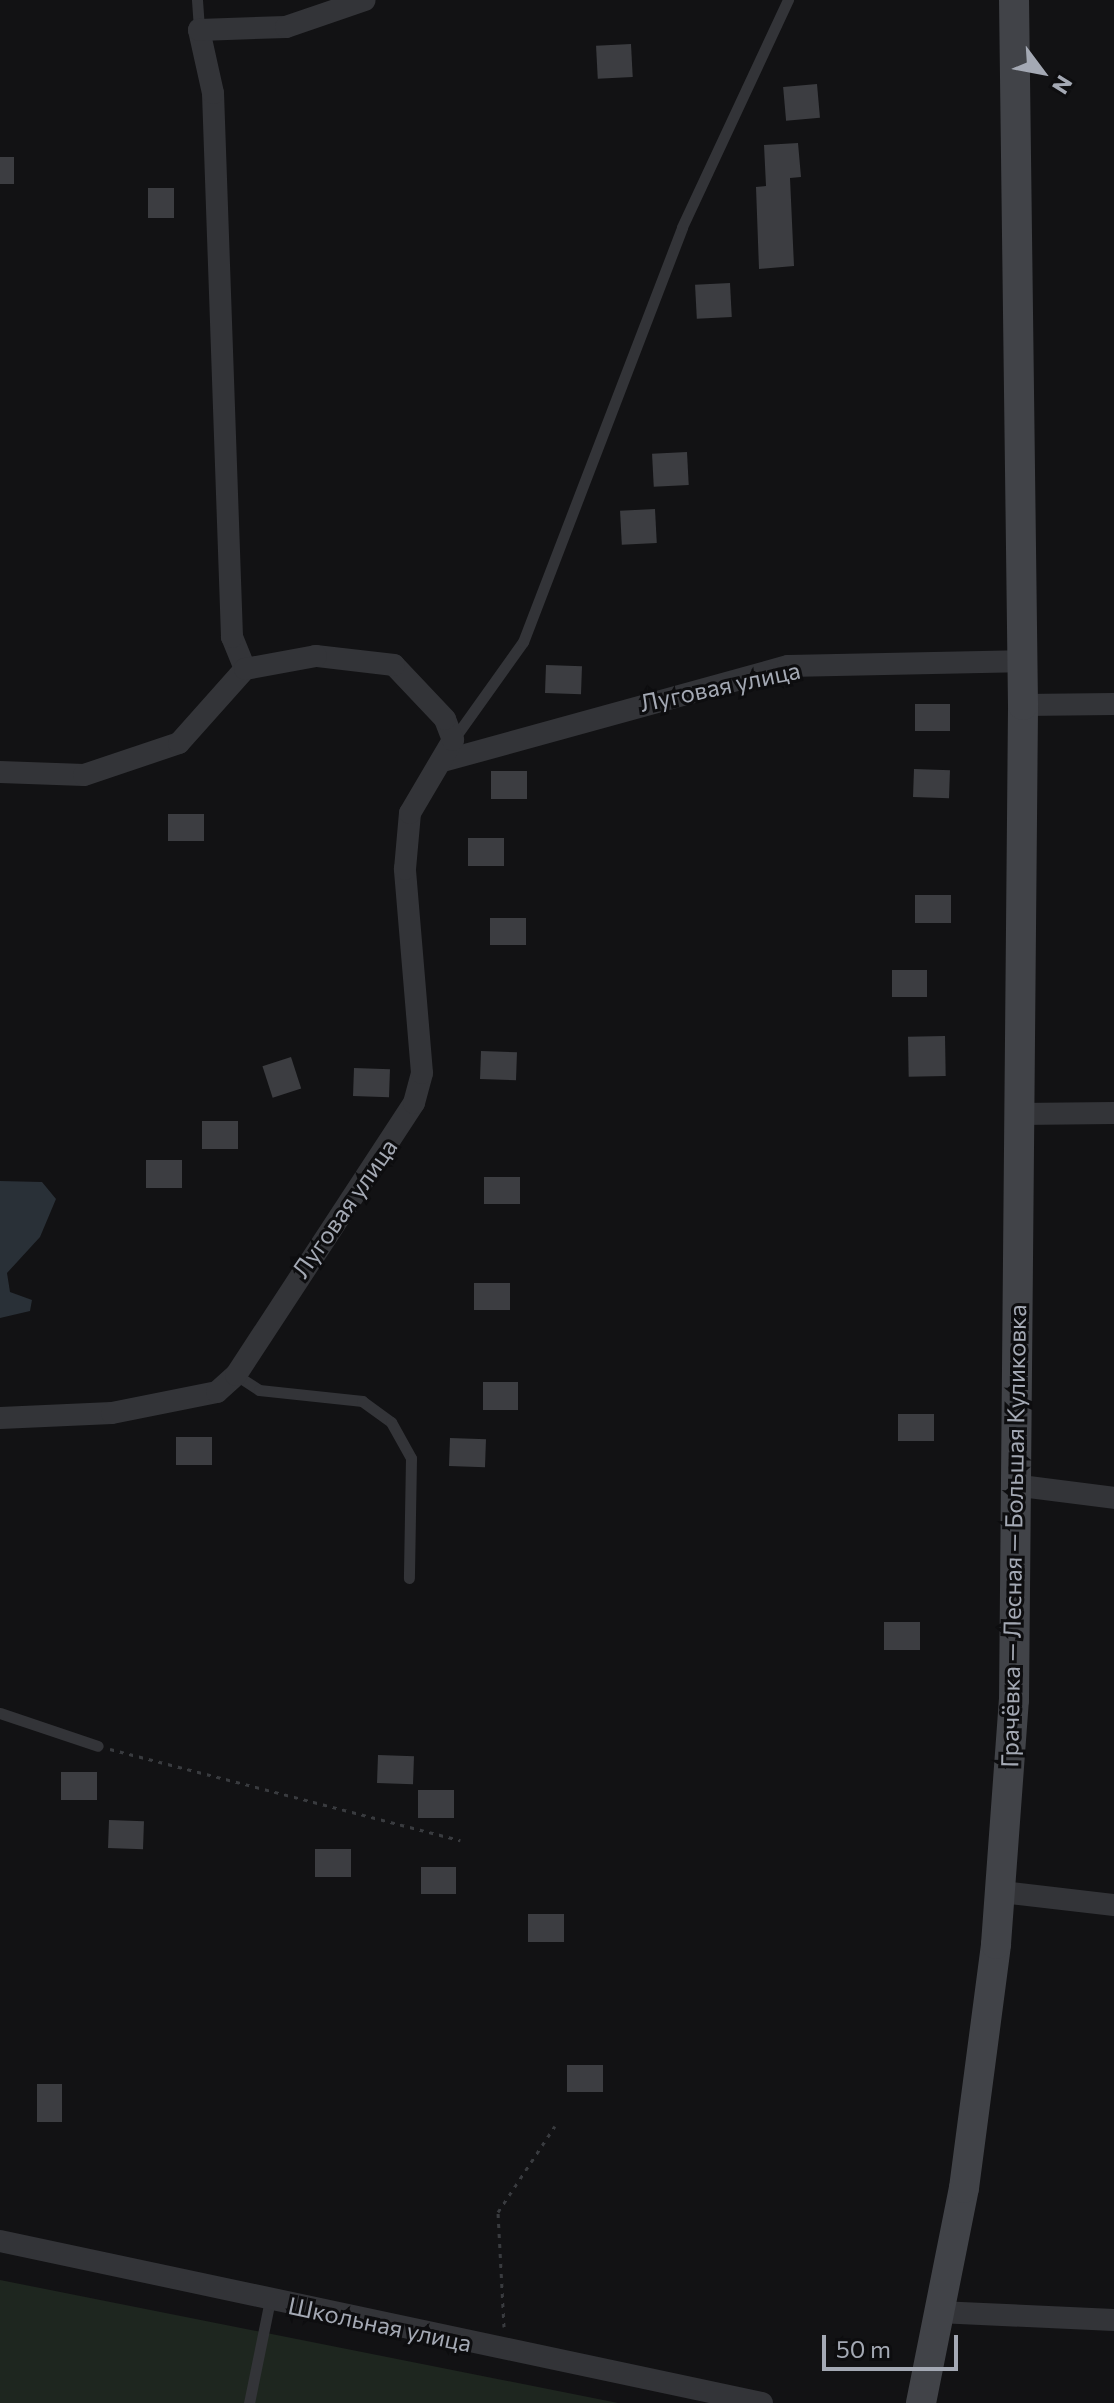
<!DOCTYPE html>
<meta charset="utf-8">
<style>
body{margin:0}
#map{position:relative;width:1114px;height:2403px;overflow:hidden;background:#121214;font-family:Commissioner,sans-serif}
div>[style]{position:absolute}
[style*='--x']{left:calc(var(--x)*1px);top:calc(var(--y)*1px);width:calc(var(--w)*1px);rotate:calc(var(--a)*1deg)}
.green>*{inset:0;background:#1e261f}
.water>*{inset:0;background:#293037}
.building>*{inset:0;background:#3c3d41;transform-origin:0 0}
.path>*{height:3px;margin-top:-1.5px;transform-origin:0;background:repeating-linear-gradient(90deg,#393b3f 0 4px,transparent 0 10px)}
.lane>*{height:11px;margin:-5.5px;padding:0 5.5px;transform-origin:5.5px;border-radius:5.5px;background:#333438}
.street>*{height:22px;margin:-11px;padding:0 11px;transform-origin:11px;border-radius:11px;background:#333438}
.secondary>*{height:30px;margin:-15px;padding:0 15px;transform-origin:15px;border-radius:15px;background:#414348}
span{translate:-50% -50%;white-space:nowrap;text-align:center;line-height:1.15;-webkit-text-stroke:6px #0d0d0f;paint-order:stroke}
.street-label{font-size:24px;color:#a4a9b4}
.north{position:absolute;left:1002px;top:32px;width:80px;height:80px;-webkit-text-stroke:6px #0d0d0f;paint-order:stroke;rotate:122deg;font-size:22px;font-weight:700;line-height:32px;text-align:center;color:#a4a9b4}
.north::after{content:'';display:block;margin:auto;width:28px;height:36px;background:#a4a9b4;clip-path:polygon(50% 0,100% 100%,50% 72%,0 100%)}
.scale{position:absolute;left:822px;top:2335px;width:136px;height:36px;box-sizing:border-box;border:4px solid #a4a9b4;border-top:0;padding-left:10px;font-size:24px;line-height:28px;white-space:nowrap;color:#a4a9b4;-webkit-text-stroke:6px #0d0d0f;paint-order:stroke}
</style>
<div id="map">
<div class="green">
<i style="clip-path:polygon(0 2280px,618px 2403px,0 2403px)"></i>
</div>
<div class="water">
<i style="clip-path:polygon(0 1181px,42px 1182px,56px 1199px,40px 1237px,7px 1273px,10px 1292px,32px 1300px,30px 1311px,0 1318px)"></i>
</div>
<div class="building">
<i style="left:631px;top:44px;width:33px;height:35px;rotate:87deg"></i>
<i style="left:817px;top:84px;width:34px;height:34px;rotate:85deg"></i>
<i style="clip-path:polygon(798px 143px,801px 177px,790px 178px,794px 266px,759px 269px,756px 187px,766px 186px,764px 145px)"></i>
<i style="left:0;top:157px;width:14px;height:27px"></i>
<i style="left:174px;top:188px;width:30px;height:26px;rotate:90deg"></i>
<i style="left:730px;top:283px;width:34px;height:35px;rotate:87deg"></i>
<i style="left:687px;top:452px;width:33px;height:35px;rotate:87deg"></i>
<i style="left:655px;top:509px;width:34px;height:35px;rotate:87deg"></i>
<i style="left:546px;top:665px;width:36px;height:28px;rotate:2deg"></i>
<i style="left:915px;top:704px;width:35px;height:27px"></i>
<i style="left:914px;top:769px;width:36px;height:28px;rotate:2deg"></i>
<i style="left:491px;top:771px;width:36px;height:28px"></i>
<i style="left:168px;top:814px;width:36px;height:27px"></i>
<i style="left:468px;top:838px;width:36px;height:28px"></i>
<i style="left:915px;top:895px;width:36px;height:28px"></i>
<i style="left:490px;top:918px;width:36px;height:27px"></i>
<i style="left:892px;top:970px;width:35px;height:27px"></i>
<i style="left:945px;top:1036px;width:40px;height:37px;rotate:89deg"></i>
<i style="left:481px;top:1051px;width:36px;height:28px;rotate:2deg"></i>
<i style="left:291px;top:1057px;width:33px;height:30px;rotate:72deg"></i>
<i style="left:354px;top:1068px;width:36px;height:28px;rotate:2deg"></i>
<i style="left:202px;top:1121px;width:36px;height:28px"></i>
<i style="left:146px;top:1160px;width:36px;height:28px"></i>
<i style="left:484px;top:1177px;width:36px;height:27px"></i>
<i style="left:474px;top:1283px;width:36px;height:27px"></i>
<i style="left:483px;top:1382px;width:35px;height:28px"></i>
<i style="left:898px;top:1414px;width:36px;height:27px"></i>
<i style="left:176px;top:1437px;width:36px;height:28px"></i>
<i style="left:450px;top:1438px;width:36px;height:28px;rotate:2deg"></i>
<i style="left:884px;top:1622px;width:36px;height:28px"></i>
<i style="left:378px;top:1755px;width:36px;height:28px;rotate:2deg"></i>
<i style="left:61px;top:1772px;width:36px;height:28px"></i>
<i style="left:418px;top:1790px;width:36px;height:28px"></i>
<i style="left:109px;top:1820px;width:35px;height:28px;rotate:2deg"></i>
<i style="left:315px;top:1849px;width:36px;height:28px"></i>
<i style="left:421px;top:1867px;width:35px;height:27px"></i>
<i style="left:528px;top:1914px;width:36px;height:28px"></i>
<i style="left:567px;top:2065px;width:36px;height:27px"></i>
<i style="left:37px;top:2084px;width:25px;height:38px"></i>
</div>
<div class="path">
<i style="--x:110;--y:1749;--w:362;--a:14.6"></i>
<i style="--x:504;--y:2327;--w:115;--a:-93"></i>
<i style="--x:498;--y:2212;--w:103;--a:-56.5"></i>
</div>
<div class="lane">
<i style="--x:197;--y:0;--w:30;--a:86"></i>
<i style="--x:453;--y:740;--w:120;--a:-54.5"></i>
<i style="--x:523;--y:642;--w:444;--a:-69"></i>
<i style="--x:682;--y:227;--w:251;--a:-65"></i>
<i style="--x:236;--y:1375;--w:27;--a:33"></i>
<i style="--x:259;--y:1390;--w:104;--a:6.1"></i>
<i style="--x:362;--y:1401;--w:36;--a:36"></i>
<i style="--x:391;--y:1422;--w:41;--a:60.9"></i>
<i style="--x:411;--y:1458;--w:120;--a:91"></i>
<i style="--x:0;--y:1713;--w:103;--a:18.6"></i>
<i style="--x:249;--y:2403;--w:105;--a:-78.5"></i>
</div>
<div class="street">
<i style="--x:245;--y:669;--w:35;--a:-112"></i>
<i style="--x:232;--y:637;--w:544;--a:-92"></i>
<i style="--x:213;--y:93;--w:65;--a:-102.5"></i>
<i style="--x:199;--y:30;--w:87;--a:-2"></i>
<i style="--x:286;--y:27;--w:83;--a:-18.9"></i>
<i style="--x:1023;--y:705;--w:91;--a:-0.6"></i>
<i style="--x:443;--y:761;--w:358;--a:-15.4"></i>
<i style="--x:788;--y:666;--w:235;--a:-1.2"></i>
<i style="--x:0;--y:772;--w:84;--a:2"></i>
<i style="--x:84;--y:775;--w:100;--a:-18.6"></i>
<i style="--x:179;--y:743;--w:99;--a:-48.3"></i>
<i style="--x:1019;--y:1114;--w:95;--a:-0.6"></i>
<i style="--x:0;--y:1418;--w:112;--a:-2.6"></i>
<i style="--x:112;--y:1413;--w:107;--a:-11.3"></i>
<i style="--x:217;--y:1392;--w:25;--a:-42"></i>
<i style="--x:236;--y:1375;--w:325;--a:-56.8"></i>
<i style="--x:414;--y:1103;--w:31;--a:-75"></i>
<i style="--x:422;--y:1073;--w:205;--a:-94.8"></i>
<i style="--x:405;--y:869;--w:56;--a:-84.9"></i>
<i style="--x:410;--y:813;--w:85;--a:-59.5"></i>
<i style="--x:453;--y:740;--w:22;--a:-111"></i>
<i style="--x:445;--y:719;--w:74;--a:-133.4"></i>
<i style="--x:394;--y:665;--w:79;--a:-173.4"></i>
<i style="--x:316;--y:656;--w:72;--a:169.6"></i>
<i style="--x:1013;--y:1485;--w:102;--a:7.3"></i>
<i style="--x:1002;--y:1892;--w:113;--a:6.6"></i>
<i style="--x:0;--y:2241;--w:779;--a:12"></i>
<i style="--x:938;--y:2312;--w:176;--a:2.6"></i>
</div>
<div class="secondary">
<i style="--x:921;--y:2403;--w:219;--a:-78.7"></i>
<i style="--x:964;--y:2188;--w:246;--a:-82.5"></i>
<i style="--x:996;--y:1944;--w:245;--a:-85.8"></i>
<i style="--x:1014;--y:1700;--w:995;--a:-89.48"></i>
<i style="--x:1023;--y:705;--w:705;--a:-90.73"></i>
</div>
<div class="street-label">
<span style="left:720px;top:686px;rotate:-12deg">Луговая улица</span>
<span style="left:344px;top:1208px;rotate:-55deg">Луговая улица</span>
<span style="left:1013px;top:1536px;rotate:-89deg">Грачёвка — Лесная — Большая Куликовка</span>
<span style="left:380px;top:2324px;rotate:12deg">Школьная улица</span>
</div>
<div class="north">N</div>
<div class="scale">50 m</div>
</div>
